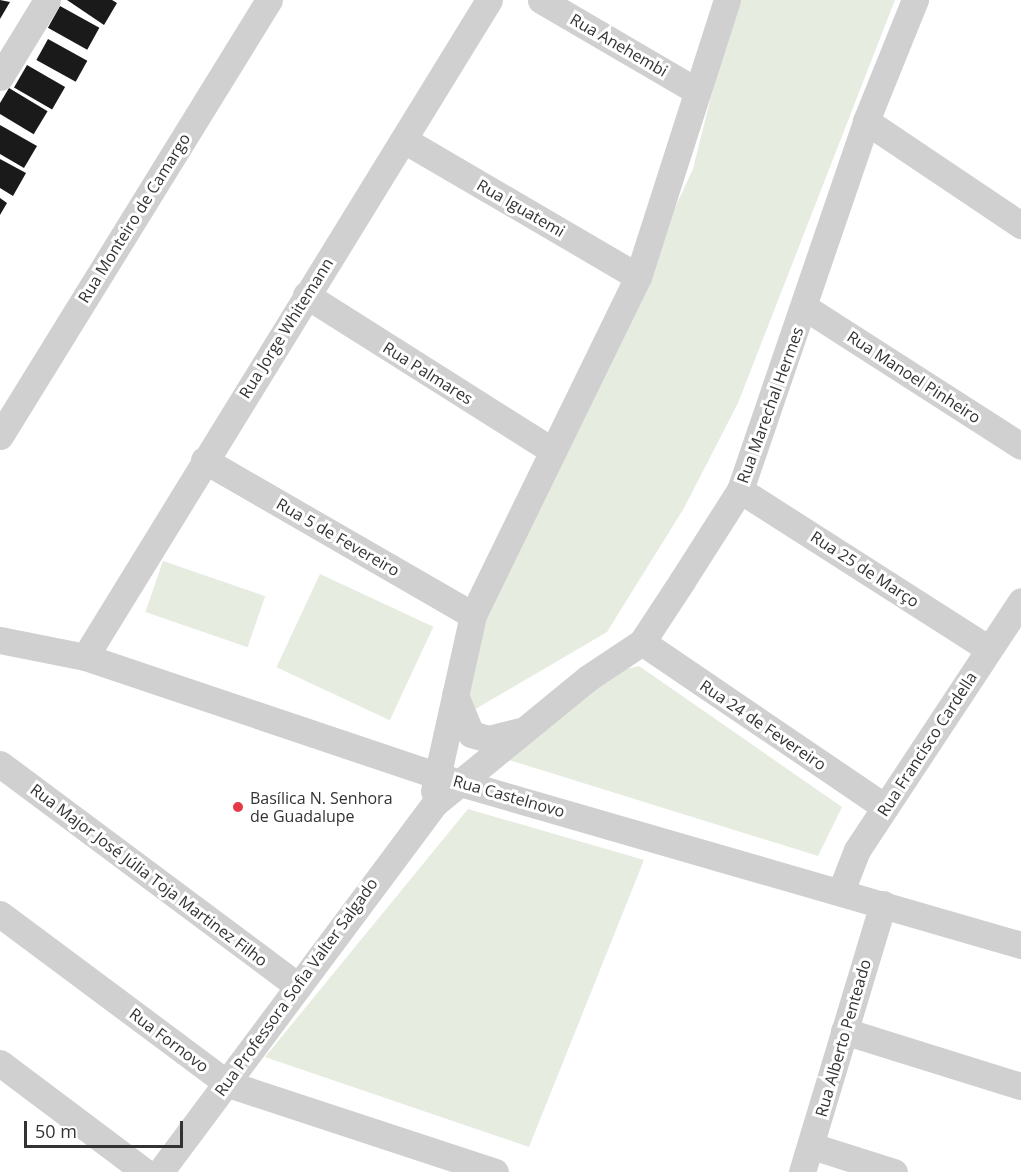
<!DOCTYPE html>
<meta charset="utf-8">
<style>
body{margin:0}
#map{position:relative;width:1021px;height:1172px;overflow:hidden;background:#fff;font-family:"Open Sans",sans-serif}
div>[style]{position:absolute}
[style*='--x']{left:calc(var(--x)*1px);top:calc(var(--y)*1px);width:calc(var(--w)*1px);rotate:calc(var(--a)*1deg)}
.green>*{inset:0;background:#e6ecdf;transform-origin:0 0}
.building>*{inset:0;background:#1a1a1a;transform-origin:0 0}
.minor>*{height:27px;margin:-13.5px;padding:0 13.5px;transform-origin:13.5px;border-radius:13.5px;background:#d0d0d0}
.dots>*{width:16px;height:16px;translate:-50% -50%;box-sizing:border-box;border:3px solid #fff;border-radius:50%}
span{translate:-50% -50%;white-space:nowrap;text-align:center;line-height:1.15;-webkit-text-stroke:6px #fff;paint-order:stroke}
.street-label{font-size:16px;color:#333}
.poi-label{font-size:16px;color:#333}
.left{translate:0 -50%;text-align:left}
.scale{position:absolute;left:24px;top:1121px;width:159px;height:27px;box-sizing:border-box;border:3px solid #333;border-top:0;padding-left:8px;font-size:18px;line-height:21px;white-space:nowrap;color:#333;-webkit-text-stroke:4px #fff;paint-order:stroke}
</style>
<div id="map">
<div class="green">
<i style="clip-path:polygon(735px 0,895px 0,738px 403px,684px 508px,607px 632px,472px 711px,458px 706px,466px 657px,693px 169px)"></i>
<i style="left:163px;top:561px;width:108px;height:54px;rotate:19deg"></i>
<i style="left:320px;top:574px;width:125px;height:103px;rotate:25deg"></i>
<i style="clip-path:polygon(639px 666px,842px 807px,818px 856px,493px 755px,612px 672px)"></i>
<i style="clip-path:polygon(468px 809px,644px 860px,529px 1147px,265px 1057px)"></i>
</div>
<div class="building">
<i style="clip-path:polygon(0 0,10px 2px,0 19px)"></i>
<i style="clip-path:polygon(67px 0,112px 0,117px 3px,104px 25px)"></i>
<i style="left:60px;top:6px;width:45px;height:25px;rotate:29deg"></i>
<i style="left:48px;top:39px;width:45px;height:24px;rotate:29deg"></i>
<i style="left:27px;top:65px;width:44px;height:26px;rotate:30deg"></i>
<i style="left:9px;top:88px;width:45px;height:27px;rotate:31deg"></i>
<i style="clip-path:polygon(0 125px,37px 146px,24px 168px,0 154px)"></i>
<i style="clip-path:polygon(0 159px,26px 173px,13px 196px,0 188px)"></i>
<i style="clip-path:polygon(0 198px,7px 203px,0 215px)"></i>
</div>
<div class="minor">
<i style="--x:541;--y:0;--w:181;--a:30.3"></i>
<i style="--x:0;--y:77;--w:90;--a:-58.6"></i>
<i style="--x:866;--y:121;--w:187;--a:33.9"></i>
<i style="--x:404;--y:140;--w:271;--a:30.3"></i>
<i style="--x:306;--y:295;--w:290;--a:32.3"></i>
<i style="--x:806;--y:308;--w:255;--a:32.7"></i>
<i style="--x:0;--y:436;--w:512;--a:-58.33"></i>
<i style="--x:204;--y:460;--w:310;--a:30"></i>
<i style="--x:740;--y:490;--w:295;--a:32.6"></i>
<i style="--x:0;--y:640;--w:87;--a:11.3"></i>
<i style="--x:85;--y:657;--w:392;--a:18.6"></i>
<i style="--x:457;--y:782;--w:587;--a:16.12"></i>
<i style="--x:642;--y:642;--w:294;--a:34.2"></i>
<i style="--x:85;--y:657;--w:771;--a:-58.41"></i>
<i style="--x:455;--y:695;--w:42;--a:67.7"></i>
<i style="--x:471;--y:734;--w:18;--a:16"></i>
<i style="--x:488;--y:739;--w:32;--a:-14"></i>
<i style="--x:0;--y:764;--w:372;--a:36.7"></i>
<i style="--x:434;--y:791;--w:180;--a:-77.5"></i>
<i style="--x:473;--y:615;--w:376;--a:-64"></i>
<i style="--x:638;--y:277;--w:291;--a:-72.2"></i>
<i style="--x:841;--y:891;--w:44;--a:-68.7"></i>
<i style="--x:857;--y:850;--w:298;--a:-56.6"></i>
<i style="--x:0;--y:914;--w:284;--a:36.7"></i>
<i style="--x:228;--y:1084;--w:281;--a:18.2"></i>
<i style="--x:844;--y:1031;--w:185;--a:17.3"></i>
<i style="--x:0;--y:1063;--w:181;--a:36.9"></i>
<i style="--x:812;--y:1146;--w:86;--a:17.6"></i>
<i style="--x:160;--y:1172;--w:459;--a:-53.3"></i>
<i style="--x:434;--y:804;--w:199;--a:-39.3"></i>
<i style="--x:588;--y:678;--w:65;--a:-33.7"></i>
<i style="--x:642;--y:642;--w:73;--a:-56.7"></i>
<i style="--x:682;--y:581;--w:108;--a:-57.5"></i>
<i style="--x:740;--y:490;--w:390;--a:-71.1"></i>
<i style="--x:866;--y:121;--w:131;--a:-68"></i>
<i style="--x:802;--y:1172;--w:280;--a:-73.2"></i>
</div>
<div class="dots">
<i style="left:238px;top:807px;background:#e63946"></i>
</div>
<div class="street-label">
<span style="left:619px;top:45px;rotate:30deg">Rua Anehembi</span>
<span style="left:521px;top:208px;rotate:30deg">Rua Iguatemi</span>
<span style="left:134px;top:218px;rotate:-58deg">Rua Monteiro de Camargo</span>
<span style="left:286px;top:328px;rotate:-58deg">Rua Jorge Whitemann</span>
<span style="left:428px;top:373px;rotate:32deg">Rua Palmares</span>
<span style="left:914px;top:377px;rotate:33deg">Rua Manoel Pinheiro</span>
<span style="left:770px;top:405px;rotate:-70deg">Rua Marechal Hermes</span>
<span style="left:338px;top:537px;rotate:30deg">Rua 5 de Fevereiro</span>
<span style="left:865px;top:569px;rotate:33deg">Rua 25 de Março</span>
<span style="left:763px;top:725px;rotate:34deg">Rua 24 de Fevereiro</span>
<span style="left:927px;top:744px;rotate:-57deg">Rua Francisco Cardella</span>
<span style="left:509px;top:796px;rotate:16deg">Rua Castelnovo</span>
<span style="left:149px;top:875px;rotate:37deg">Rua Major José Júlia Toja Martinez Filho</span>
<span style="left:296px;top:987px;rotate:-54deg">Rua Professora Sofia Valter Salgado</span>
<span style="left:843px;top:1038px;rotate:-74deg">Rua Alberto Penteado</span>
<span style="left:169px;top:1040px;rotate:37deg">Rua Fornovo</span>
</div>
<div class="poi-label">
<span class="left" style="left:250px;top:807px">Basílica N. Senhora<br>de Guadalupe</span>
</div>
<div class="scale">50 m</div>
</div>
